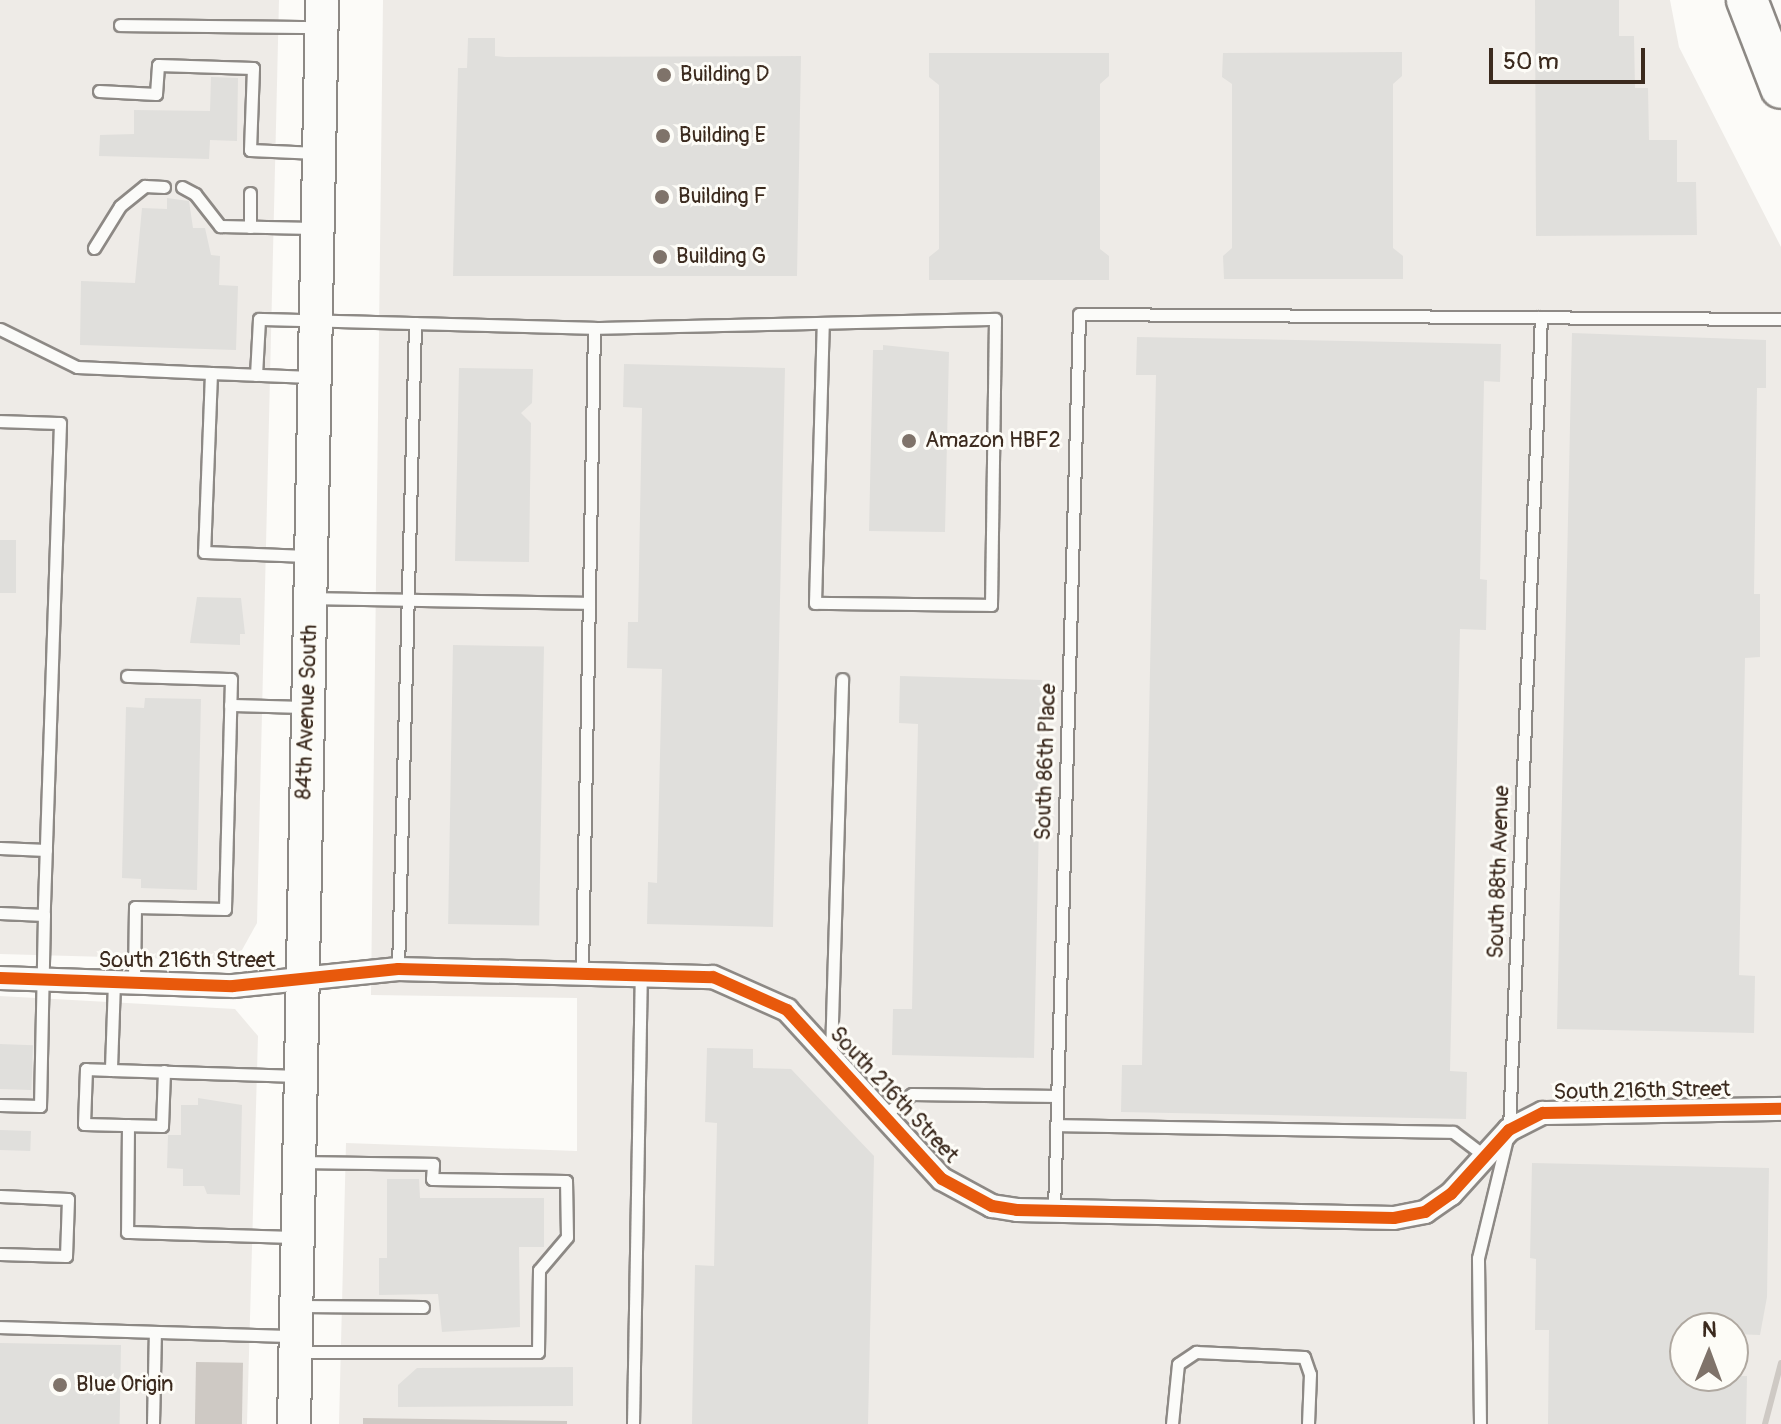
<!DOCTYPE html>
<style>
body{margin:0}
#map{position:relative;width:1781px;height:1424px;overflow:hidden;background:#fcfbf8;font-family:Pangolin,sans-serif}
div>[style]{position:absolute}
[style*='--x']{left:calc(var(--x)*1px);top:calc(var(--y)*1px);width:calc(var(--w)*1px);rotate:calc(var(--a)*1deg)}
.built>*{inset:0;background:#eeebe7}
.water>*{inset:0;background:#cec9c4;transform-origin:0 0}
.stream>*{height:6px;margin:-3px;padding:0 3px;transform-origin:3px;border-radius:3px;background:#cec9c4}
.building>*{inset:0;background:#e0dfdc;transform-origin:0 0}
.roads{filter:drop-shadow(2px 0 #8d8985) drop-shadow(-2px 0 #8d8985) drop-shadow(0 2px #8d8985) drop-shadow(0 -2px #8d8985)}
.service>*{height:11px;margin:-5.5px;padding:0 5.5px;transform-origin:5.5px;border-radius:5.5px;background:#fbfbf9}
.minor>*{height:22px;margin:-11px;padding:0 11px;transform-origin:11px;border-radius:11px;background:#fbfbf9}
.secondary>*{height:32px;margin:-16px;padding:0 16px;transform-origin:16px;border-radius:16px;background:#fbfbf9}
.motorway>*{height:40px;margin:-20px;padding:0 20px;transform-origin:20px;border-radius:20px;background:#fbfbf9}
.cycleway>*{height:12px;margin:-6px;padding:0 6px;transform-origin:6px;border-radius:6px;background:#e8590c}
.dots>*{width:22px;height:22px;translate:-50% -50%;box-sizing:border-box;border:4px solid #fdfcf7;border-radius:50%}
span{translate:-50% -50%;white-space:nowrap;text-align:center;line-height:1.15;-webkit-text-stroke:6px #fdfcf7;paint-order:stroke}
.poi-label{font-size:22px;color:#3b2a1e}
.left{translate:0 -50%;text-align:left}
.street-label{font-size:22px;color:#3b2a1e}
.north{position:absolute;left:1669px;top:1312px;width:80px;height:80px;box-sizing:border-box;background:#fdfcf7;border:2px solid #afa8a0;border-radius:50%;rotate:1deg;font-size:22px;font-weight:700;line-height:32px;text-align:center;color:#3b2a1e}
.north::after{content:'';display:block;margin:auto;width:28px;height:36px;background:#7f736a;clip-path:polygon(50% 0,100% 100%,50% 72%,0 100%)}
.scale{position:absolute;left:1489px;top:48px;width:156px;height:36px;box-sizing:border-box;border:4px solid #3b2a1e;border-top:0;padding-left:10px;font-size:24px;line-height:28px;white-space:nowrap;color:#3b2a1e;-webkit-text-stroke:6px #fdfcf7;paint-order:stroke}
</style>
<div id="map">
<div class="built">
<i style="clip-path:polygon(0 0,279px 0,257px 923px,242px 950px,215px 960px,0 954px)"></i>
<i style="clip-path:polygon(evenodd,383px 0,1670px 0,1679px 47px,1781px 247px,1781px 1424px,339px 1424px,346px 1143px,577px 1151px,577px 998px,371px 995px,383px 0,1685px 1328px,1733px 1328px,1733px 1376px,1685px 1376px,1685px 1328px)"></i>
<i style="clip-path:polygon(0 996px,235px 1009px,258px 1036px,247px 1424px,0 1424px)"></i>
</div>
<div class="water">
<i style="left:196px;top:1362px;width:47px;height:62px;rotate:1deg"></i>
<i style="clip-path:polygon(363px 1418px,567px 1421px,567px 1424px,363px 1424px)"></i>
</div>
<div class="stream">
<i style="--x:1765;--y:1424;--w:63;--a:-75.3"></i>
</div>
<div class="building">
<i style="clip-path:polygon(1535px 0,1619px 0,1619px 36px,1634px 36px,1635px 88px,1648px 88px,1649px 140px,1677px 140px,1677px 182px,1696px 182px,1697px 235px,1536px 236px)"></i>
<i style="clip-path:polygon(468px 38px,495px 38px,495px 56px,505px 57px,801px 56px,797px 276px,453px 276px,458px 68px,467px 68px)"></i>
<i style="clip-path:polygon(1402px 52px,1402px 76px,1393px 84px,1393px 248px,1403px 256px,1403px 279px,1224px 279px,1223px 256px,1232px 248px,1232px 84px,1222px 77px,1223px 53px)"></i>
<i style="clip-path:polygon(929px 53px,1109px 53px,1109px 76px,1100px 84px,1100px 249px,1109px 256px,1109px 280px,929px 280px,929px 257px,939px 249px,939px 85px,929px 77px)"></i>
<i style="clip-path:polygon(211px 77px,238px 78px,237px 141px,210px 140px,209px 159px,99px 156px,100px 135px,134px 134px,134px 110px,210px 111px)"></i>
<i style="clip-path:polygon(167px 198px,189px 201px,193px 228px,205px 228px,211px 255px,220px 256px,219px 285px,238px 286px,236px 350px,80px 345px,81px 281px,135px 283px,142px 208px,167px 209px)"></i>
<i style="clip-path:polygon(1572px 333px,1766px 340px,1766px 388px,1757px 388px,1754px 594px,1760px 594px,1760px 657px,1745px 658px,1739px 975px,1755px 976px,1754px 1033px,1557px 1029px)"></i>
<i style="clip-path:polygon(1137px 337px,1501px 344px,1500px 382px,1484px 381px,1480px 579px,1487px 580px,1486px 630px,1460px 629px,1450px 1071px,1467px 1072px,1466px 1119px,1121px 1112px,1122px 1065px,1142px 1065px,1156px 375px,1136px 375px)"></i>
<i style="clip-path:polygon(883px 345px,949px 352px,945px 532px,869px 531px,873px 350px,883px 350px)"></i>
<i style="clip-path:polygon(624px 364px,785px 368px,773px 927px,647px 924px,648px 882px,657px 883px,662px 669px,627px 668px,628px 622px,638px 622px,642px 408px,623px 407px)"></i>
<i style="clip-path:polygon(459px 368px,533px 369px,532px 403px,521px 413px,531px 423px,529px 562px,455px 561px)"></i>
<i style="left:0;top:540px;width:16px;height:53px"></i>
<i style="clip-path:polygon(197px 597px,241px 598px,245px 634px,240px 634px,240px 645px,190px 643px)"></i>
<i style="left:453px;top:645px;width:91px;height:279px;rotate:1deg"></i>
<i style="clip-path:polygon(900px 676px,1042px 680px,1034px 1058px,892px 1055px,893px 1009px,912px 1009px,918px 724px,899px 723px)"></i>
<i style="clip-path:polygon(145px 698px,201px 699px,197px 890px,141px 888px,141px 879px,122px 878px,126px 707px,144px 708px)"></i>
<i style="left:0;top:1044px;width:33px;height:45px;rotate:2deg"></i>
<i style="clip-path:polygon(707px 1048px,753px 1049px,753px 1068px,791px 1069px,874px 1156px,868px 1424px,692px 1424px,695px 1265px,714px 1266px,717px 1123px,705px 1122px)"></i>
<i style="clip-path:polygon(198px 1098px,242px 1105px,240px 1195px,207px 1194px,204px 1186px,183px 1186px,183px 1169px,167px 1168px,168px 1135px,181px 1135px,181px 1105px,198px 1105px)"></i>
<i style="left:0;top:1130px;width:31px;height:20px;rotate:2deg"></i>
<i style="clip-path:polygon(1532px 1163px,1769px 1168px,1767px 1297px,1760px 1335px,1733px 1334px,1733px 1328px,1685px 1328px,1685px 1376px,1747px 1376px,1746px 1424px,1548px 1424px,1549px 1330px,1535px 1330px,1536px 1259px,1530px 1258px)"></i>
<i style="clip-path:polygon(387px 1179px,419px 1179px,420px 1198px,544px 1198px,544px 1247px,519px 1247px,520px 1327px,442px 1332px,438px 1294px,379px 1295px,379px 1258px,387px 1258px)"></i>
<i style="left:0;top:1343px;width:121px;height:81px;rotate:1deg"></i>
<i style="clip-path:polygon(573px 1367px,573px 1406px,398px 1407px,398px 1385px,417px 1368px)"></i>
</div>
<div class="roads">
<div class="service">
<i style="--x:120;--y:25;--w:199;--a:0.6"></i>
<i style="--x:99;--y:91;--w:57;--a:3"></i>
<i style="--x:156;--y:94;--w:29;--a:-86"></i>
<i style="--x:158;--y:65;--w:95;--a:1.8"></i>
<i style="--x:253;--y:68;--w:82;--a:92.1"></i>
<i style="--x:250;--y:150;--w:67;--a:2.6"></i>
<i style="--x:182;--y:187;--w:15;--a:28"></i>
<i style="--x:195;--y:194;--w:41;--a:52"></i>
<i style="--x:220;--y:226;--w:93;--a:1.2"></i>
<i style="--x:250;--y:193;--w:34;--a:90"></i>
<i style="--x:94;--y:248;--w:49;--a:-58.2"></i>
<i style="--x:120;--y:206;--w:32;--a:-39"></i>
<i style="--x:145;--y:186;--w:19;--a:3"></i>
<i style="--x:594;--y:328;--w:401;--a:-1.3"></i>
<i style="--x:995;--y:319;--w:286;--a:90.8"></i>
<i style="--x:991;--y:605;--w:176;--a:-179.3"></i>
<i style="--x:815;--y:603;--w:279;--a:-88.4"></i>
<i style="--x:0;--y:329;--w:86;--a:26.3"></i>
<i style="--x:77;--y:367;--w:134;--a:2.6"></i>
<i style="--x:211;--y:373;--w:179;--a:92.2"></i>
<i style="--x:204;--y:552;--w:104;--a:2.2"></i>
<i style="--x:211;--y:373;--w:100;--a:2.3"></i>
<i style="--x:256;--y:375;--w:56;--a:-86.9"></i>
<i style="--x:259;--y:319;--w:335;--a:1.5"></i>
<i style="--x:594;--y:328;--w:645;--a:91.07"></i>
<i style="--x:0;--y:421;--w:60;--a:1.9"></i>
<i style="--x:60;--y:423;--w:492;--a:91.9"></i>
<i style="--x:311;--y:598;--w:278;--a:1"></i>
<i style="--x:127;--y:676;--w:104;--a:1.7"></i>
<i style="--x:231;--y:679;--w:230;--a:91.5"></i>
<i style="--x:225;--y:909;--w:90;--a:-178.7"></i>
<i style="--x:135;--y:907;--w:75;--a:90.8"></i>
<i style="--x:230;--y:705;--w:76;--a:1.5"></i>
<i style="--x:0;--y:848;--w:46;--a:2.5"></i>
<i style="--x:0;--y:913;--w:44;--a:2.6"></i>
<i style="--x:44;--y:915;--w:191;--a:91.2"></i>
<i style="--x:40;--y:1106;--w:40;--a:-178.6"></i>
<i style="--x:398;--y:969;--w:646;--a:-88.49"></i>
<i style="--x:114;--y:982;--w:88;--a:92"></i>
<i style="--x:111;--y:1070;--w:188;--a:1.8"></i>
<i style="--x:831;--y:1055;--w:376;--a:-88.3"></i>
<i style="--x:111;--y:1070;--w:25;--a:-178"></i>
<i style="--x:86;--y:1069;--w:55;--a:92.1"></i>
<i style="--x:84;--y:1124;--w:78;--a:1.5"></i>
<i style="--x:162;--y:1126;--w:55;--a:-87.9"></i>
<i style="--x:884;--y:1115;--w:35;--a:-37"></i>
<i style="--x:912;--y:1094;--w:145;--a:0.8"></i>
<i style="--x:128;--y:1125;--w:107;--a:90.5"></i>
<i style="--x:127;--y:1232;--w:169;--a:1.7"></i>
<i style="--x:1056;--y:1125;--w:397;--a:1"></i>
<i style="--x:1453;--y:1132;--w:40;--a:37"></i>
<i style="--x:0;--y:1196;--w:68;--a:2.5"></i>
<i style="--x:68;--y:1199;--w:57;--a:92"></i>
<i style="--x:66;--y:1256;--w:66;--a:-178.3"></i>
<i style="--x:1054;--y:1211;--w:897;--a:-88.4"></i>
<i style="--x:1079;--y:314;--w:702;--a:0.41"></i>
<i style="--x:301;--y:1306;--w:122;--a:0.5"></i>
<i style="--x:0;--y:1327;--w:291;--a:1.8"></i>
<i style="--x:299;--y:1352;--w:239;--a:0"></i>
<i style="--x:538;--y:1352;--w:82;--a:-89.3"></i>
<i style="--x:539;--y:1270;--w:43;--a:-49.7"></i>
<i style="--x:567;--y:1237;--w:56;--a:-91"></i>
<i style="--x:566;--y:1181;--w:134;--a:-179.1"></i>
<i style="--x:432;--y:1179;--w:15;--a:-86"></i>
<i style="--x:433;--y:1164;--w:129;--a:-179.1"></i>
<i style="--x:153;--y:1424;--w:92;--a:-88.8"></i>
<i style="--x:633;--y:1424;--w:449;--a:-89"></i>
<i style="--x:1172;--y:1424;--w:60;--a:-84.3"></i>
<i style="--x:1178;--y:1364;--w:22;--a:-34"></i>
<i style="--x:1196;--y:1352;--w:108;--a:2.7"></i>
<i style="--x:1304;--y:1357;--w:18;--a:71"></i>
<i style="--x:1310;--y:1374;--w:50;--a:92.3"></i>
<i style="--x:1480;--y:1424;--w:166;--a:-90.7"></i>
<i style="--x:1478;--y:1258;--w:132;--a:-76.4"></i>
<i style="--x:1509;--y:1130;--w:814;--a:-87.75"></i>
</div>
<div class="minor">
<i style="--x:0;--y:978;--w:233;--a:2"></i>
<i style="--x:233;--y:986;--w:166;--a:-5.9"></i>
<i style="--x:398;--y:969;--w:315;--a:1.5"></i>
<i style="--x:713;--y:977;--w:81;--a:24"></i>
<i style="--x:787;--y:1010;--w:229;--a:47.5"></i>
<i style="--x:942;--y:1179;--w:57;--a:28.4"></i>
<i style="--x:992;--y:1206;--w:25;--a:9"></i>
<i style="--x:1017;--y:1210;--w:377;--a:1.2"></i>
<i style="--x:1394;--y:1218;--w:32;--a:-11"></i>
<i style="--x:1425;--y:1212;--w:32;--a:-35"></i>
<i style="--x:1451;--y:1194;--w:86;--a:-47.8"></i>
<i style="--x:1509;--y:1130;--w:38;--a:-27"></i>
<i style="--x:1543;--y:1113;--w:238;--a:-1"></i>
</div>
<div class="secondary">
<i style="--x:294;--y:1424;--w:1424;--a:-88.87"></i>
</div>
<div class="motorway">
<i style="--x:1747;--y:0;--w:94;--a:68.9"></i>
</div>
</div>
<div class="cycleway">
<i style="--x:0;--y:978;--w:233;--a:2"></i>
<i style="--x:233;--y:986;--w:166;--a:-5.9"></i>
<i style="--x:398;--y:969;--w:315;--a:1.5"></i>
<i style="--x:713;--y:977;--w:81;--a:24"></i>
<i style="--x:787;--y:1010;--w:229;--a:47.5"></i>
<i style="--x:942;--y:1179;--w:57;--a:28.4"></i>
<i style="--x:992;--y:1206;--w:25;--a:9"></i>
<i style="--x:1017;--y:1210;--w:377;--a:1.2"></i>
<i style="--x:1394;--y:1218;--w:32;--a:-11"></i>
<i style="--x:1425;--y:1212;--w:32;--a:-35"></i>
<i style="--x:1451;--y:1194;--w:86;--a:-47.8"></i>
<i style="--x:1509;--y:1130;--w:38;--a:-27"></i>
<i style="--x:1543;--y:1113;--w:238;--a:-1"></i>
</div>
<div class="dots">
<i style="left:664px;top:75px;background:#7f736a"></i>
<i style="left:663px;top:136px;background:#7f736a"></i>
<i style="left:662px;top:197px;background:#7f736a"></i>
<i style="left:660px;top:257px;background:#7f736a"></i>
<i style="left:909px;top:441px;background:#7f736a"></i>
<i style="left:60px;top:1385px;background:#7f736a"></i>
</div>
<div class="poi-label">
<span class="left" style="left:680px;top:75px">Building D</span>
<span class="left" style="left:679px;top:136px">Building E</span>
<span class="left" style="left:678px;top:197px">Building F</span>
<span class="left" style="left:676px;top:257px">Building G</span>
<span class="left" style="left:925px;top:441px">Amazon HBF2</span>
<span class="left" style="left:76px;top:1385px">Blue Origin</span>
</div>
<div class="street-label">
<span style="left:307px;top:712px;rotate:-88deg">84th Avenue South</span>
<span style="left:1046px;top:762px;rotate:-88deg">South 86th Place</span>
<span style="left:1499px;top:872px;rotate:-88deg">South 88th Avenue</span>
<span style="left:187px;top:961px">South 216th Street</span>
<span style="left:1642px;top:1091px;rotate:-1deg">South 216th Street</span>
<span style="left:894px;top:1095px;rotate:47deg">South 216th Street</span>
</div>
<div class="north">N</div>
<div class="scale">50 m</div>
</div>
